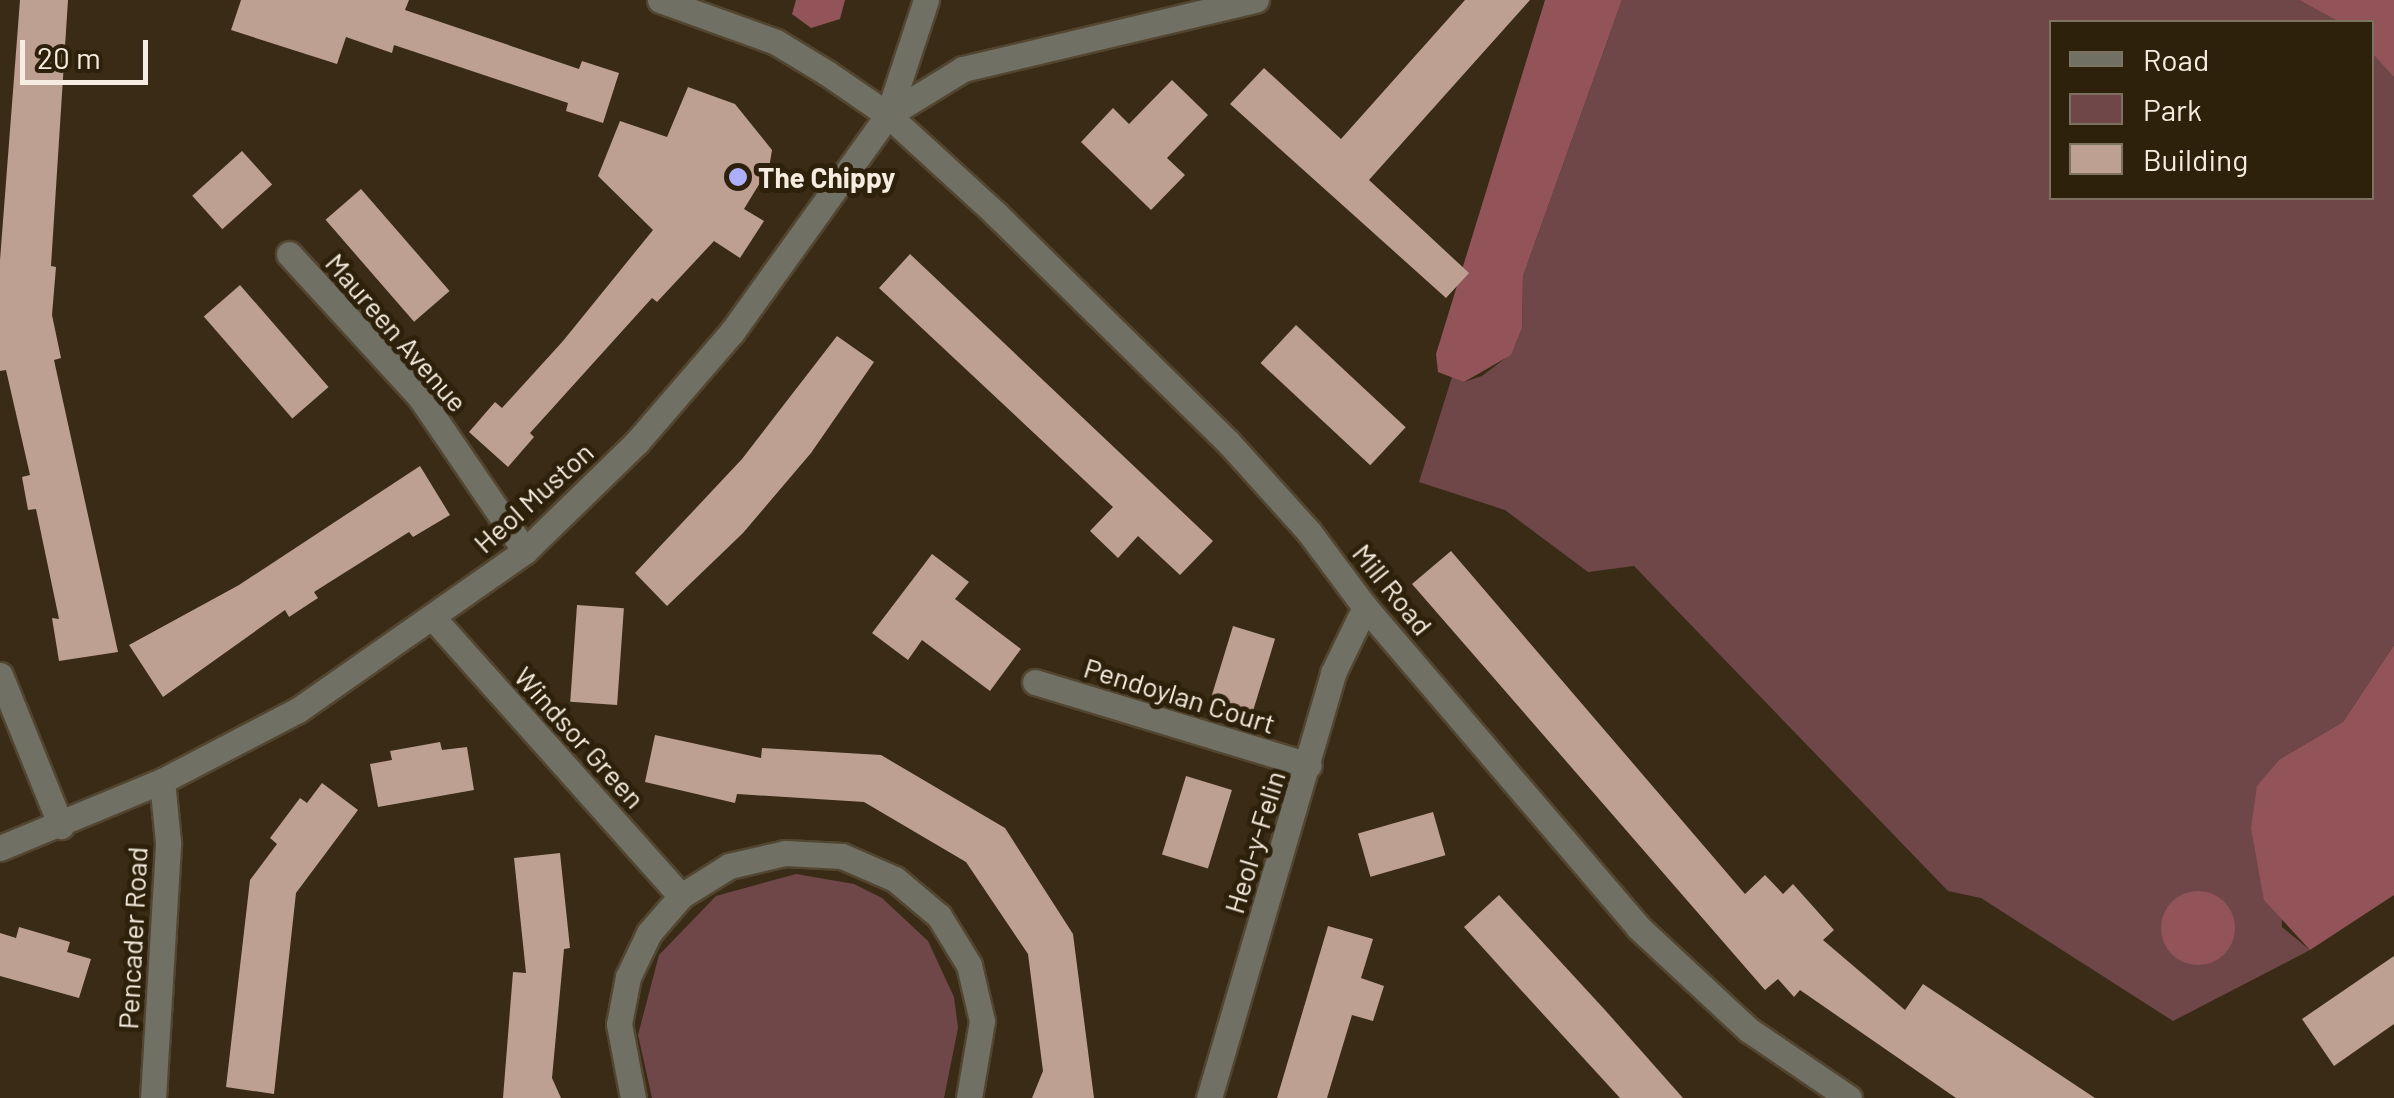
<!DOCTYPE html>
<style>
body{margin:0}
#map{position:relative;width:2394px;height:1098px;overflow:hidden;background:#392b15;font-family:Barlow,sans-serif}
div>[style]{position:absolute}
[style*='--x']{left:calc(var(--x)*1px);top:calc(var(--y)*1px);width:calc(var(--w)*1px);rotate:calc(var(--a)*1deg)}
.green>*{inset:0;background:#6f4749}
.forest>*{inset:0;background:#925458}
.round{border-radius:50%}
.building>*{inset:0;background:#bda092;transform-origin:0 0}
.roads{filter:drop-shadow(2px 0 #534631) drop-shadow(-2px 0 #534631) drop-shadow(0 2px #534631) drop-shadow(0 -2px #534631)}
.minor>*{height:25px;margin:-12.5px;padding:0 12.5px;transform-origin:12.5px;border-radius:12.5px;background:#707064}
.dots>*{width:28px;height:28px;translate:-50% -50%;box-sizing:border-box;border:5px solid #2e210b;border-radius:50%}
span{translate:-50% -50%;white-space:nowrap;text-align:center;line-height:1.15;-webkit-text-stroke:10px #2e210b;paint-order:stroke}
.poi-label{font-size:28px;color:#f6ede0;font-weight:700}
.left{translate:0 -50%;text-align:left}
.street-label{font-size:28px;color:#f6ede0}
.legend{position:absolute;left:2049px;top:20px;width:325px;height:180px;box-sizing:border-box;background:#2e210b;border:2px solid #7e7360;margin:0;padding:12px 18px;list-style:none;font-size:30px;color:#f6ede0}
.legend li{display:flex;align-items:center;gap:20px;height:50px}
.legend b{width:50px;border:2px solid #7e7360}
.scale{position:absolute;left:20px;top:40px;width:128px;height:45px;box-sizing:border-box;border:5px solid #f6ede0;border-top:0;padding-left:12px;font-size:30px;line-height:35px;white-space:nowrap;color:#f6ede0;-webkit-text-stroke:8px #2e210b;paint-order:stroke}
</style>
<div id="map">
<div class="green">
<i style="clip-path:polygon(1622px 0,2299px 0,2339px 22px,2052px 22px,2052px 198px,2372px 198px,2372px 53px,2386px 66px,2394px 77px,2394px 645px,2343px 722px,2280px 759px,2282px 927px,2310px 950px,2173px 1021px,1981px 898px,1948px 891px,1634px 566px,1588px 572px,1505px 510px,1419px 482px,1452px 377px,1464px 382px,1482px 376px,1511px 354px,1522px 328px,1523px 276px)"></i>
<i style="clip-path:polygon(796px 874px,854px 884px,882px 898px,928px 941px,954px 997px,958px 1028px,944px 1098px,652px 1098px,638px 1035px,659px 955px,716px 896px)"></i>
</div>
<div class="forest">
<i style="clip-path:polygon(796px 0,845px 0,840px 19px,811px 28px,792px 14px)"></i>
<i style="clip-path:polygon(1545px 0,1622px 0,1523px 276px,1522px 328px,1511px 355px,1464px 382px,1438px 372px,1436px 354px)"></i>
<i style="clip-path:polygon(2299px 0,2394px 0,2394px 77px,2372px 53px,2372px 22px,2339px 22px)"></i>
<i style="clip-path:polygon(2394px 645px,2394px 895px,2310px 950px,2264px 900px,2251px 828px,2257px 786px,2280px 759px,2343px 722px)"></i>
<i class="round" style="left:2161px;top:891px;width:74px;height:74px"></i>
</div>
<div class="building">
<i style="clip-path:polygon(20px 0,68px 0,51px 266px,56px 267px,52px 315px,61px 358px,54px 360px,118px 652px,59px 661px,52px 618px,59px 619px,36px 509px,28px 510px,22px 477px,30px 475px,6px 370px,0 371px,0 260px)"></i>
<i style="clip-path:polygon(241px 0,409px 0,405px 10px,579px 69px,582px 61px,619px 73px,603px 123px,566px 111px,568px 103px,394px 45px,392px 53px,346px 37px,337px 64px,231px 30px)"></i>
<i style="clip-path:polygon(1465px 0,1530px 0,1369px 180px,1469px 273px,1446px 298px,1230px 104px,1264px 68px,1341px 139px)"></i>
<i style="clip-path:polygon(1172px 80px,1208px 115px,1167px 158px,1185px 175px,1151px 210px,1081px 142px,1113px 108px,1129px 124px)"></i>
<i style="clip-path:polygon(688px 87px,735px 104px,772px 150px,769px 168px,744px 209px,764px 221px,740px 258px,714px 241px,657px 302px,652px 298px,530px 433px,534px 437px,508px 467px,469px 432px,495px 402px,502px 408px,563px 341px,653px 230px,598px 176px,620px 121px,667px 137px)"></i>
<i style="left:242px;top:151px;width:45px;height:67px;rotate:48deg"></i>
<i style="left:361px;top:189px;width:135px;height:47px;rotate:49deg"></i>
<i style="clip-path:polygon(910px 254px,1213px 541px,1180px 575px,1138px 536px,1118px 558px,1090px 531px,1113px 507px,879px 288px)"></i>
<i style="left:240px;top:285px;width:135px;height:48px;rotate:49deg"></i>
<i style="left:1296px;top:325px;width:150px;height:52px;rotate:43deg"></i>
<i style="clip-path:polygon(837px 336px,874px 362px,811px 453px,743px 533px,667px 606px,635px 573px,742px 459px)"></i>
<i style="clip-path:polygon(420px 466px,450px 515px,413px 537px,409px 532px,314px 592px,318px 598px,289px 617px,285px 610px,163px 697px,129px 645px,239px 585px)"></i>
<i style="clip-path:polygon(1451px 551px,1745px 894px,1765px 875px,1783px 894px,1793px 884px,1834px 930px,1823px 940px,1905px 1010px,1923px 984px,2095px 1098px,1956px 1098px,1800px 990px,1794px 997px,1778px 979px,1765px 990px,1412px 584px)"></i>
<i style="clip-path:polygon(932px 554px,969px 582px,955px 599px,1021px 649px,990px 691px,922px 640px,908px 660px,872px 633px)"></i>
<i style="left:577px;top:605px;width:47px;height:97px;rotate:4deg"></i>
<i style="left:1233px;top:626px;width:44px;height:76px;rotate:17deg"></i>
<i style="clip-path:polygon(655px 735px,761px 758px,762px 748px,881px 755px,1005px 828px,1073px 934px,1094px 1098px,1032px 1098px,1043px 1071px,1028px 954px,966px 862px,864px 802px,737px 794px,735px 803px,645px 782px)"></i>
<i style="clip-path:polygon(440px 742px,442px 750px,467px 747px,474px 790px,378px 807px,370px 764px,392px 760px,390px 751px)"></i>
<i style="left:1186px;top:776px;width:48px;height:82px;rotate:17deg"></i>
<i style="clip-path:polygon(322px 783px,358px 810px,296px 893px,274px 1094px,226px 1087px,250px 880px,277px 844px,270px 838px,300px 798px,307px 803px)"></i>
<i style="left:1433px;top:812px;width:45px;height:78px;rotate:74deg"></i>
<i style="clip-path:polygon(560px 853px,570px 948px,564px 949px,552px 1078px,561px 1098px,503px 1098px,513px 972px,526px 973px,514px 858px)"></i>
<i style="clip-path:polygon(1499px 895px,1605px 1010px,1683px 1098px,1620px 1098px,1520px 989px,1464px 927px)"></i>
<i style="clip-path:polygon(1328px 926px,1373px 939px,1361px 978px,1384px 986px,1373px 1021px,1352px 1015px,1327px 1098px,1277px 1098px)"></i>
<i style="clip-path:polygon(19px 927px,70px 942px,67px 952px,91px 959px,79px 998px,0 976px,0 933px,16px 938px)"></i>
<i style="clip-path:polygon(2394px 956px,2394px 1024px,2334px 1066px,2302px 1019px)"></i>
</div>
<div class="roads">
<div class="minor">
<i style="--x:660;--y:0;--w:123;--a:19.9"></i>
<i style="--x:776;--y:42;--w:60;--a:31.3"></i>
<i style="--x:827;--y:73;--w:74;--a:34.5"></i>
<i style="--x:888;--y:115;--w:147;--a:42.5"></i>
<i style="--x:996;--y:214;--w:325;--a:44.5"></i>
<i style="--x:1228;--y:442;--w:121;--a:48"></i>
<i style="--x:1309;--y:532;--w:94;--a:53.3"></i>
<i style="--x:1365;--y:607;--w:421;--a:49.5"></i>
<i style="--x:1638;--y:927;--w:151;--a:42.9"></i>
<i style="--x:1749;--y:1030;--w:121;--a:34.2"></i>
<i style="--x:888;--y:115;--w:88;--a:-31.5"></i>
<i style="--x:963;--y:69;--w:301;--a:-13.3"></i>
<i style="--x:289;--y:254;--w:194;--a:47.5"></i>
<i style="--x:420;--y:397;--w:186;--a:55.7"></i>
<i style="--x:434;--y:619;--w:371;--a:48.3"></i>
<i style="--x:0;--y:675;--w:163;--a:68"></i>
<i style="--x:1035;--y:682;--w:286;--a:16.9"></i>
<i style="--x:0;--y:848;--w:175;--a:-22.5"></i>
<i style="--x:162;--y:781;--w:153;--a:-27.6"></i>
<i style="--x:298;--y:710;--w:277;--a:-35"></i>
<i style="--x:525;--y:551;--w:156;--a:-44.2"></i>
<i style="--x:637;--y:442;--w:145;--a:-49.2"></i>
<i style="--x:732;--y:332;--w:267;--a:-54.3"></i>
<i style="--x:888;--y:115;--w:121;--a:-71.7"></i>
<i style="--x:153;--y:1098;--w:256;--a:-86.6"></i>
<i style="--x:168;--y:842;--w:61;--a:-95.6"></i>
<i style="--x:633;--y:1098;--w:75;--a:-100.7"></i>
<i style="--x:619;--y:1024;--w:48;--a:-79.2"></i>
<i style="--x:628;--y:977;--w:49;--a:-64.5"></i>
<i style="--x:649;--y:933;--w:49;--a:-49.1"></i>
<i style="--x:681;--y:896;--w:57;--a:-32"></i>
<i style="--x:729;--y:866;--w:57;--a:-13.1"></i>
<i style="--x:785;--y:853;--w:57;--a:3"></i>
<i style="--x:842;--y:856;--w:58;--a:23.5"></i>
<i style="--x:895;--y:879;--w:57;--a:40.1"></i>
<i style="--x:939;--y:916;--w:57;--a:58.5"></i>
<i style="--x:969;--y:965;--w:57;--a:76.9"></i>
<i style="--x:982;--y:1021;--w:78;--a:99.6"></i>
<i style="--x:1209;--y:1098;--w:443;--a:-73.7"></i>
<i style="--x:1333;--y:673;--w:73;--a:-64.1"></i>
</div>
</div>
<div class="dots">
<i style="left:738px;top:177px;background:#acaffb"></i>
</div>
<div class="poi-label">
<span class="left" style="left:758px;top:177px">The Chippy</span>
</div>
<div class="street-label">
<span style="left:397px;top:332px;rotate:49deg">Maureen Avenue</span>
<span style="left:533px;top:497px;rotate:-42deg">Heol Muston</span>
<span style="left:1393px;top:589px;rotate:51deg">Mill Road</span>
<span style="left:1180px;top:695px;rotate:17deg">Pendoylan Court</span>
<span style="left:580px;top:737px;rotate:48deg">Windsor Green</span>
<span style="left:1254px;top:842px;rotate:-73deg">Heol-y-Felin</span>
<span style="left:132px;top:938px;rotate:-87deg">Pencader Road</span>
</div>
<ul class="legend">
<li><b style="height:12px;background:#707064"></b>Road</li>
<li><b style="height:28px;background:#6f4749"></b>Park</li>
<li><b style="height:28px;background:#bda092"></b>Building</li>
</ul>
<div class="scale">20 m</div>
</div>
